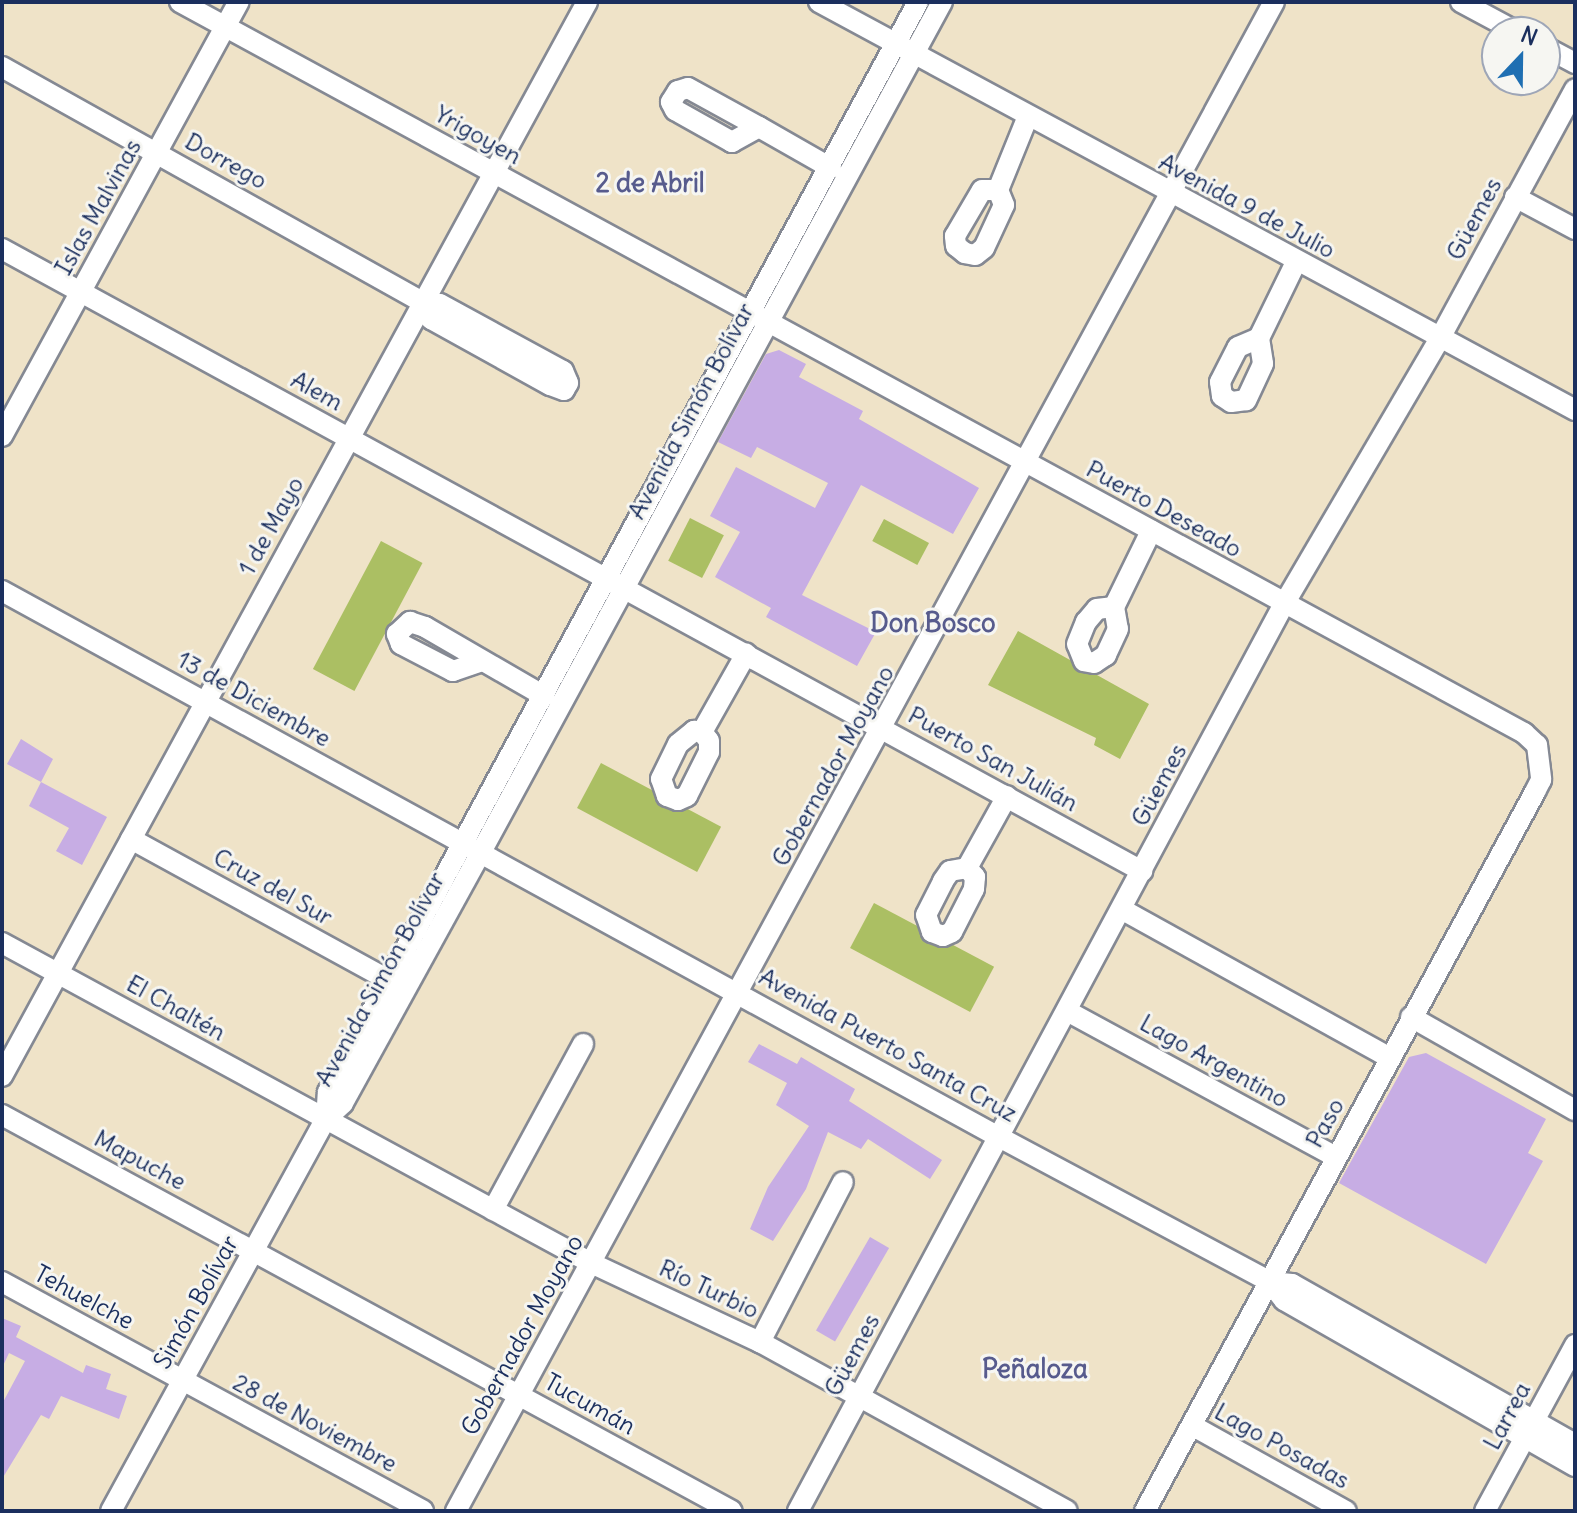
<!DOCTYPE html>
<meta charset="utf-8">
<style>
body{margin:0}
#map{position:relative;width:1577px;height:1513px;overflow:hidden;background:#efe3c8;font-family:Delius,sans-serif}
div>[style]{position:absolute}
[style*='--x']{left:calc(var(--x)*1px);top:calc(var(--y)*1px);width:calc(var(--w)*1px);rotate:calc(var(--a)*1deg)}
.green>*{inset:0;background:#abbf63;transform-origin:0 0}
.building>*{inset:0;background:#c7ade4;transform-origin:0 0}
.roads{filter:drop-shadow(2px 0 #858993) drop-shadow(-2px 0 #858993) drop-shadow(0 2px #858993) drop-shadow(0 -2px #858993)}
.minor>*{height:20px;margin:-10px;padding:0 10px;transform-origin:10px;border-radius:10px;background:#fff}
span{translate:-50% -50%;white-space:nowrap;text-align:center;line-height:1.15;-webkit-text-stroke:6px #f6f6f2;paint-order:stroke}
.street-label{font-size:24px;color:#1b2f5e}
.neighbourhood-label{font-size:26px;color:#575b8d;font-weight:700}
.frame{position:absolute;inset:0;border:4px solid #1b2f5e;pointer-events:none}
.north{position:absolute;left:1481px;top:16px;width:80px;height:80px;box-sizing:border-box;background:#f6f6f2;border:2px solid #9ea6b7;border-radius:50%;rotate:22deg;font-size:22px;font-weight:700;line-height:32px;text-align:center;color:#1b2f5e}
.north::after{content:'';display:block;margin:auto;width:28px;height:36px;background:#1f6fb2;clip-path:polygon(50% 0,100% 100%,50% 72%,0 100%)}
</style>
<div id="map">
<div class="green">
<i style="left:690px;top:518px;width:38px;height:48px;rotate:27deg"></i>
<i style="left:884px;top:519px;width:51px;height:25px;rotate:28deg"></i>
<i style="left:381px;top:541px;width:47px;height:145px;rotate:28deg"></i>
<i style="clip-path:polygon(1018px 631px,1149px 704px,1120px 759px,1094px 745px,1096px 738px,988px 685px)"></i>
<i style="left:601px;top:763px;width:136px;height:51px;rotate:28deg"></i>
<i style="left:874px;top:903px;width:136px;height:51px;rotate:28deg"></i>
</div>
<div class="building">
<i style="clip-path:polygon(779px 350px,806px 364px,799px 377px,863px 411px,859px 419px,979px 488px,953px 534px,861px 485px,802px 595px,876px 632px,857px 666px,766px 617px,771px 608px,715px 577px,740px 532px,710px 516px,736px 467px,815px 508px,828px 483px,757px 447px,751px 458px,718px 442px,766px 354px)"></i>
<i style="clip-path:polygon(21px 739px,53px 759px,41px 782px,107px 817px,82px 865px,56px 851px,69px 828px,29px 806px,41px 782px,7px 764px)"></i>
<i style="clip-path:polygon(759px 1044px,797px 1064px,801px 1057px,855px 1089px,849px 1101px,942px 1160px,930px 1179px,868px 1139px,861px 1149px,828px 1132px,806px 1189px,773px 1241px,750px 1229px,768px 1187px,809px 1126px,776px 1105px,787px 1083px,748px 1062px)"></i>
<i style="clip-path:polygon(1426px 1053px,1546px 1119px,1528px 1153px,1543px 1161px,1486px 1264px,1339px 1183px,1409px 1057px)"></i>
<i style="left:870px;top:1237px;width:22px;height:108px;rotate:30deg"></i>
<i style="clip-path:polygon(2px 1318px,21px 1326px,16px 1337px,83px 1373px,86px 1365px,111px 1374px,106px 1389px,127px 1396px,119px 1419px,61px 1396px,49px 1419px,41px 1415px,2px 1479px,2px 1404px,25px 1361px,9px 1353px,2px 1368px)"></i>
</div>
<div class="roads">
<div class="minor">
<i style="--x:180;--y:2;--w:1530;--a:28.54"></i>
<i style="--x:1524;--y:733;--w:18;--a:43"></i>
<i style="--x:1537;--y:745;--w:35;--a:83"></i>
<i style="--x:1541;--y:780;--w:13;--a:117"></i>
<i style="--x:1535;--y:792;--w:818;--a:118.48"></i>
<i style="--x:819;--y:2;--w:859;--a:28.35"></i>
<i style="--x:1461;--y:2;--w:64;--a:28.2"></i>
<i style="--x:1545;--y:47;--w:34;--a:28"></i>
<i style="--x:2;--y:67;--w:482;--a:29.2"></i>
<i style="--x:423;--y:302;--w:17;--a:7"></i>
<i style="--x:440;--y:304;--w:140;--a:28.6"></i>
<i style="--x:563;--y:371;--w:13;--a:67"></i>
<i style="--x:568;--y:383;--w:8;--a:120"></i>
<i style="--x:564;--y:390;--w:15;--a:-160"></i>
<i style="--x:550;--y:385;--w:136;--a:-151"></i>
<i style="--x:431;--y:319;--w:19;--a:-115"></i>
<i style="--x:759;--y:127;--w:31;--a:151"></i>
<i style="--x:732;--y:142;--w:65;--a:-150.7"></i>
<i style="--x:675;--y:110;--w:9;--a:-117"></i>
<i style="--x:671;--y:102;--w:13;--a:-58"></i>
<i style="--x:678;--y:91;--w:10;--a:-17"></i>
<i style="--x:688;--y:88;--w:81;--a:28.8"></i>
<i style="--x:759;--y:127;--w:83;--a:29.7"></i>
<i style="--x:998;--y:190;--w:16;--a:68"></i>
<i style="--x:1004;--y:205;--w:47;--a:114.9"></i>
<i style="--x:984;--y:248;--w:11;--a:142"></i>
<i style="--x:975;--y:255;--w:10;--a:-169"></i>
<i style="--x:965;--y:253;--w:11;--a:-142"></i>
<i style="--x:956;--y:246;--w:10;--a:-96"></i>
<i style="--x:955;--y:236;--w:53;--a:-59.6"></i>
<i style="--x:982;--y:190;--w:16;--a:0"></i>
<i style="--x:998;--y:190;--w:80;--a:-67.9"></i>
<i style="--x:1515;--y:197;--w:68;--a:28.1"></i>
<i style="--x:2;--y:249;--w:1299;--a:28.62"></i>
<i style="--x:1259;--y:338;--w:26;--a:81"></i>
<i style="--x:1263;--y:364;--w:40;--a:115"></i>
<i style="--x:1246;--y:400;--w:15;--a:172"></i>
<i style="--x:1231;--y:402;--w:11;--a:-146"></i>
<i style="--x:1222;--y:396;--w:14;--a:-98"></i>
<i style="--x:1220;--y:382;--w:39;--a:-63"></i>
<i style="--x:1238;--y:347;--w:23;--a:-23"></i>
<i style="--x:1259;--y:338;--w:85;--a:-64"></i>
<i style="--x:2;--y:436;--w:494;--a:-61.4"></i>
<i style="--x:2;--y:591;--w:1137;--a:28.71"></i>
<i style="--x:999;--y:1137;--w:307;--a:28.1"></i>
<i style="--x:1270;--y:1282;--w:22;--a:5"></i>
<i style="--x:1292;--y:1284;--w:325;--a:29.5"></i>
<i style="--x:1114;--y:607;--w:22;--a:80"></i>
<i style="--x:1118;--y:629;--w:29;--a:115"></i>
<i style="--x:1106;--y:655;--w:14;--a:146"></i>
<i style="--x:1094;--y:663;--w:10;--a:-169"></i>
<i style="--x:1084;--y:661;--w:18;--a:-112"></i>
<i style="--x:1077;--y:644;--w:24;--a:-68"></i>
<i style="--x:1086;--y:622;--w:17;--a:-50"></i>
<i style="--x:1097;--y:609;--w:17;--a:-7"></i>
<i style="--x:1114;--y:607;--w:85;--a:-64"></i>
<i style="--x:482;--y:661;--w:31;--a:161"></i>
<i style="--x:453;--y:671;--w:59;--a:-152.6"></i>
<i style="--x:401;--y:644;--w:11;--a:-112"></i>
<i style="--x:397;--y:634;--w:18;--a:-43"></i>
<i style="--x:410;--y:622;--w:16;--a:18"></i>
<i style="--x:425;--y:627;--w:138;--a:30.1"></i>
<i style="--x:702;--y:732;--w:11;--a:52"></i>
<i style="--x:709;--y:741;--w:11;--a:90"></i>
<i style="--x:709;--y:752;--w:49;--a:116.6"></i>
<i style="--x:687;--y:796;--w:10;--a:156"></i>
<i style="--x:678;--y:800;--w:12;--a:-160"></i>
<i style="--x:667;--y:796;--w:18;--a:-109"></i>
<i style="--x:661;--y:779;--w:39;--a:-64"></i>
<i style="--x:678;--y:744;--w:21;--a:-39"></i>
<i style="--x:694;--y:731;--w:8;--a:7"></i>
<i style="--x:702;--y:732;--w:90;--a:-60.6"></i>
<i style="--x:131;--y:839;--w:295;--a:28.7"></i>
<i style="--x:967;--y:868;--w:12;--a:48"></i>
<i style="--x:975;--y:877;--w:12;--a:95"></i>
<i style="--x:974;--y:889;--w:48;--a:117.1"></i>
<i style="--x:952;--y:932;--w:10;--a:156"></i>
<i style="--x:943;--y:936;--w:12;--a:-160"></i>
<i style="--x:932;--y:932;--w:18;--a:-109"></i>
<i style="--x:926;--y:915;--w:38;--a:-63"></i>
<i style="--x:943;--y:881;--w:12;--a:-55"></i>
<i style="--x:950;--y:871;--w:17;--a:-10"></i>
<i style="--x:967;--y:868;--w:82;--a:-60.9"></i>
<i style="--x:1123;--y:910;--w:305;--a:29"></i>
<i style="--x:2;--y:943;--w:670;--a:28.51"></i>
<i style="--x:591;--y:1263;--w:187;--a:25.1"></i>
<i style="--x:760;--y:1342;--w:350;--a:28.8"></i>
<i style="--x:1067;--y:1011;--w:306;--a:28.5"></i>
<i style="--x:1411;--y:1017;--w:189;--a:29.6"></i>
<i style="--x:2;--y:1076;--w:1223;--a:-61.42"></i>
<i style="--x:2;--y:1115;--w:830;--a:28.48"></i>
<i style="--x:326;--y:1119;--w:27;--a:-86"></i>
<i style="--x:328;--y:1092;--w:1239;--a:-61.57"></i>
<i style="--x:493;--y:1210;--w:189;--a:-61.5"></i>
<i style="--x:2;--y:1282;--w:479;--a:28.5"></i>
<i style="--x:1270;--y:1282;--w:23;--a:52"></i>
<i style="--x:1284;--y:1300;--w:335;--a:29.7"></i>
<i style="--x:760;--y:1342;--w:180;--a:-62.6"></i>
<i style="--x:1193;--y:1426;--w:175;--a:29.1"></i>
<i style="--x:111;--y:1511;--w:447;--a:-61.3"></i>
<i style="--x:326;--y:1119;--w:23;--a:-43"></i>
<i style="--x:343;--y:1103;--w:286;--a:-61.2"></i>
<i style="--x:481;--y:852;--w:967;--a:-61.53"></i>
<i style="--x:456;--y:1511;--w:1716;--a:-61.54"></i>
<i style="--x:798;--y:1511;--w:1029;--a:-61.82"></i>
<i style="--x:1284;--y:604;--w:308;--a:-59.6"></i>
<i style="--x:1440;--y:338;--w:283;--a:-61.5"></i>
<i style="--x:1485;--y:1511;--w:189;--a:-61.5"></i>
</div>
</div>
<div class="street-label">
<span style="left:478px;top:135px;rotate:29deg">Yrigoyen</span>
<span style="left:226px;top:161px;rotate:29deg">Dorrego</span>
<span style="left:1247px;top:206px;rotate:28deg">Avenida 9 de Julio</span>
<span style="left:98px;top:207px;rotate:-61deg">Islas Malvinas</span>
<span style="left:1474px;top:219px;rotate:-62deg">Güemes</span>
<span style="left:317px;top:391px;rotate:29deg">Alem</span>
<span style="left:691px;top:411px;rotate:-62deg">Avenida Simón Bolívar</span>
<span style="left:1164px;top:509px;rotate:29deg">Puerto Deseado</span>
<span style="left:271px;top:526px;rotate:-61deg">1 de Mayo</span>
<span style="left:254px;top:699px;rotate:29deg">13 de Diciembre</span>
<span style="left:993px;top:759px;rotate:29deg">Puerto San Julián</span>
<span style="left:833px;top:766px;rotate:-61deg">Gobernador Moyano</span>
<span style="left:1159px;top:785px;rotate:-62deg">Güemes</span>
<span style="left:273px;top:887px;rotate:29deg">Cruz del Sur</span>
<span style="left:380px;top:979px;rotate:-61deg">Avenida Simón Bolívar</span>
<span style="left:176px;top:1008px;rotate:29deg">El Chaltén</span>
<span style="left:888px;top:1045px;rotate:29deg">Avenida Puerto Santa Cruz</span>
<span style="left:1214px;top:1061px;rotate:29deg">Lago Argentino</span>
<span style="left:1325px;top:1123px;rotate:-61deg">Paso</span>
<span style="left:140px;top:1160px;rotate:28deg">Mapuche</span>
<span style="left:709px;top:1289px;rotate:25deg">Río Turbio</span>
<span style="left:84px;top:1297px;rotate:28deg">Tehuelche</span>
<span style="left:196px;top:1302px;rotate:-61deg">Simón Bolívar</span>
<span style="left:522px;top:1335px;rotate:-61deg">Gobernador Moyano</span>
<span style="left:852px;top:1355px;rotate:-62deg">Güemes</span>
<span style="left:590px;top:1404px;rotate:29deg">Tucumán</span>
<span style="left:1507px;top:1416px;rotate:-62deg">Larrea</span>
<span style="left:315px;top:1423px;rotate:28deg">28 de Noviembre</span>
<span style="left:1282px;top:1446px;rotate:29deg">Lago Posadas</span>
</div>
<div class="neighbourhood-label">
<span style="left:650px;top:183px">2 de Abril</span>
<span style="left:933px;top:623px">Don Bosco</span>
<span style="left:1035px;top:1369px">Peñaloza</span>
</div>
<div class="frame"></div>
<div class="north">N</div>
</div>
